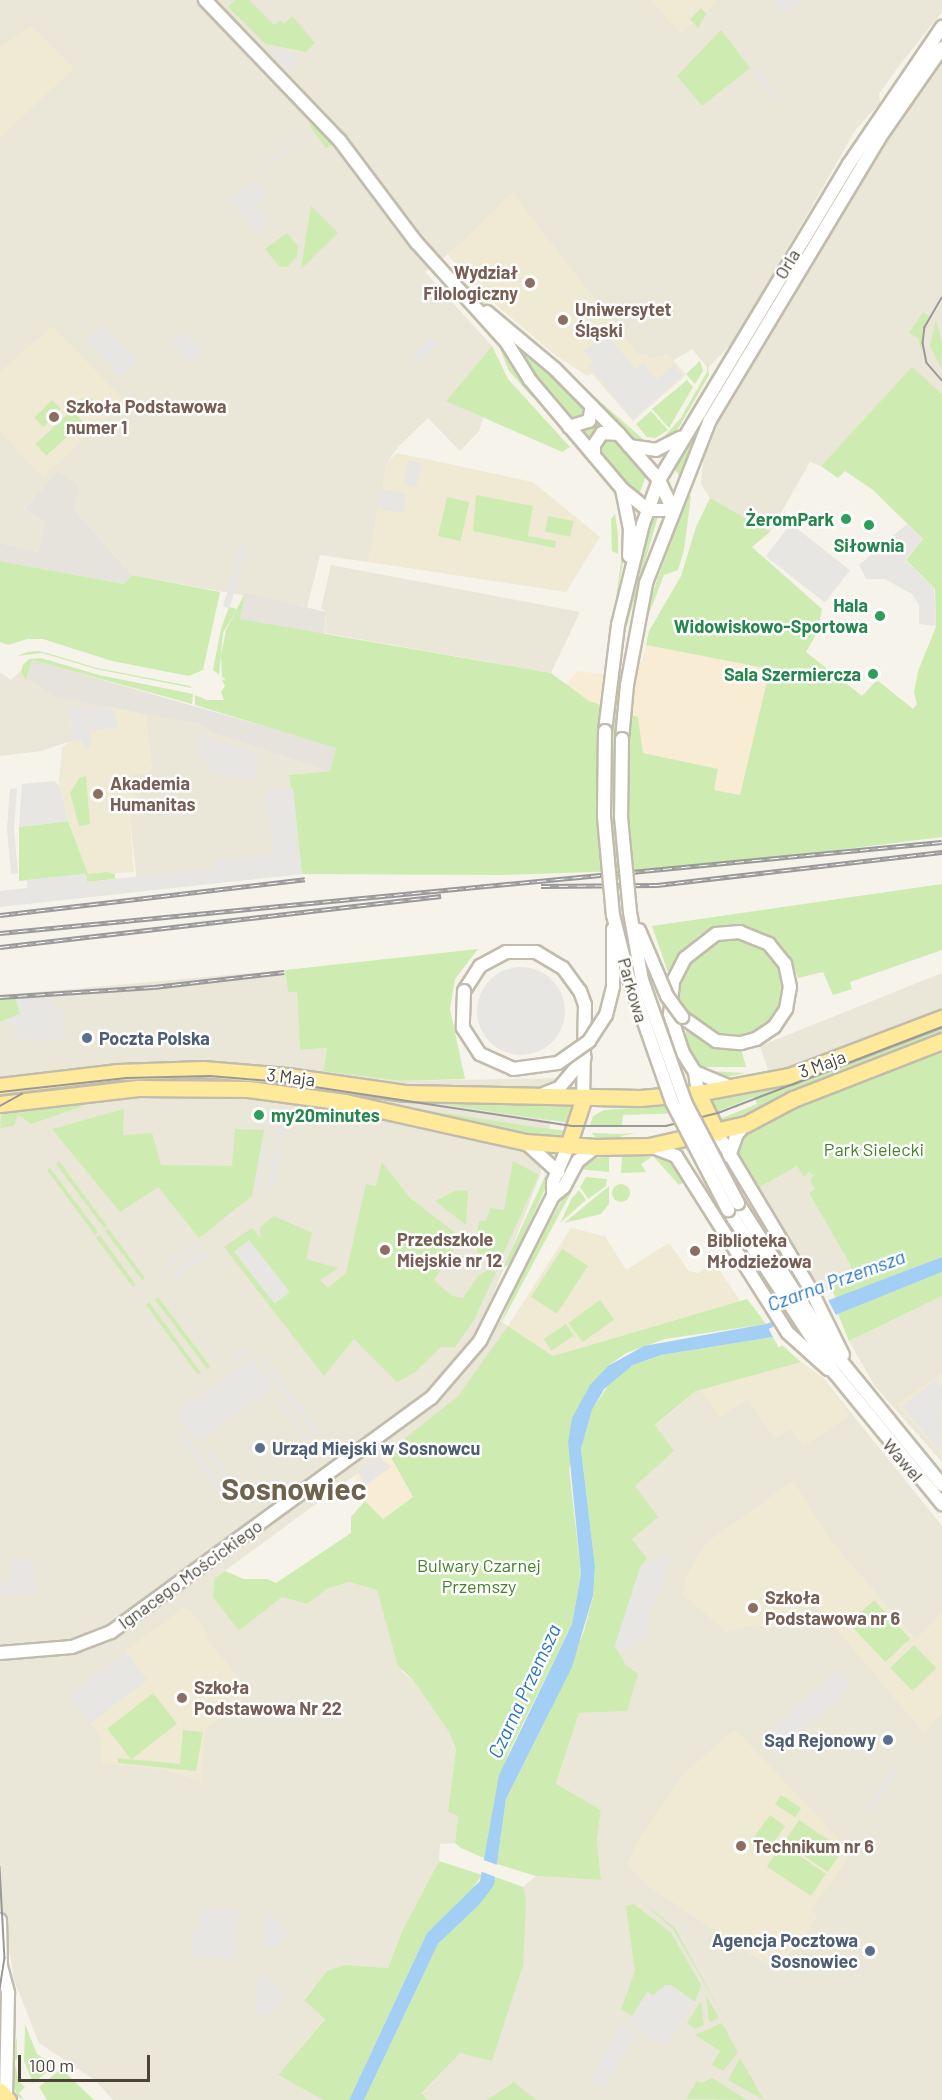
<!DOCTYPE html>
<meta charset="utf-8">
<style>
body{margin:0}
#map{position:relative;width:942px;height:2100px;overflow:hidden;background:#f6f3ea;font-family:Barlow,sans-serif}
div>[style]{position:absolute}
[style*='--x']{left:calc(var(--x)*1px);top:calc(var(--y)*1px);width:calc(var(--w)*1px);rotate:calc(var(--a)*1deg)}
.residential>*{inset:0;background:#eae6d8}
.commercial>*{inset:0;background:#f8ecd5}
.industrial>*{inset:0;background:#e6e2dc}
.education>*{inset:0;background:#f0ead4}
.green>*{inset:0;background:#ceecb1;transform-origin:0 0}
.round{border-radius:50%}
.parking>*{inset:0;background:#e8e6e2;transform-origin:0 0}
.water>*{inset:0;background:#a4cff5}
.pier>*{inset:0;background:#f6f3ea;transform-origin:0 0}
.roads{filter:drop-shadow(2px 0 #c2bcac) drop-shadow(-2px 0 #c2bcac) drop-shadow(0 2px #c2bcac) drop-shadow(0 -2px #c2bcac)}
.minor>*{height:12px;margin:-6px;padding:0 6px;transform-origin:6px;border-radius:6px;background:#fff}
.major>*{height:15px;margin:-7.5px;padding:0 7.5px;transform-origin:7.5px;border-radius:7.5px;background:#ffe99b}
.tram>*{height:1.5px;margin:-0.75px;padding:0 0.75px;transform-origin:0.75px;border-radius:0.75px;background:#999}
.rail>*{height:5px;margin-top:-2.5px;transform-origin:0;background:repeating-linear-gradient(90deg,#fff 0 9px,#999 0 18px);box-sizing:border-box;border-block:2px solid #999}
.bridges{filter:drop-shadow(2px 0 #c2bcac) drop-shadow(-2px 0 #c2bcac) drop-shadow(0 2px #c2bcac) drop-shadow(0 -2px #c2bcac)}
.minor-bridge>*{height:12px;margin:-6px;padding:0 6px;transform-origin:6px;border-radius:6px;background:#fff}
.dots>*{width:16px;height:16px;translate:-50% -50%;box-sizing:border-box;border:3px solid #fff;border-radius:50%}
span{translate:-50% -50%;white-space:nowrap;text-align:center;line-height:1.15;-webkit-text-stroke:5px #fff;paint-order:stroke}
.street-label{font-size:18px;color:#4b4537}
.education-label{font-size:18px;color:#785e54;font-weight:700}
.right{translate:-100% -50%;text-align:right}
.left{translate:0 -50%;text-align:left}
.leisure-label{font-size:18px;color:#27864d;font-weight:700}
.service-label{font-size:18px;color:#4e5e75;font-weight:700}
.park-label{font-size:18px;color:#438226}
.water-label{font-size:20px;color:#2876c0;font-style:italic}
.town-label{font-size:30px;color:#6f634e;font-weight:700}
.scale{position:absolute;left:18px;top:2055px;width:132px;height:27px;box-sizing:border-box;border:3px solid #4b4537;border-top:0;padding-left:8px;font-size:18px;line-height:21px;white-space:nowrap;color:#4b4537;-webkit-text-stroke:4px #fff;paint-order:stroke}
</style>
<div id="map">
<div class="residential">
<i style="clip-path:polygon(0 0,942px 0,942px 12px,898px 67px,879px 94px,880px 103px,856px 129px,736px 339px,708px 368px,692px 349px,674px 360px,668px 355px,652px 358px,637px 354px,512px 193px,456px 248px,425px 272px,492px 346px,447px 400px,484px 415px,479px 431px,460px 451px,428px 418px,398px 447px,387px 463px,368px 562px,320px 555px,307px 607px,132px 575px,74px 510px,58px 473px,25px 509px,47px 523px,38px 552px,0 543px)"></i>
<i style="clip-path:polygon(942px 57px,942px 394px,912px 368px,821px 466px,810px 462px,770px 532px,710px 498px,701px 484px,703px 460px,728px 400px,882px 145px)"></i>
<i style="clip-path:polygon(331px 565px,580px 612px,551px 673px,325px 633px,326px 612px,321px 608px)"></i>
<i style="clip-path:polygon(32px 660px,336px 747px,330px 771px,289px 775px,302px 874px,138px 891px,129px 809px,135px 806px,132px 774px,152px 771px,146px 715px,70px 707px,71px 741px,41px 751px,0 756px,0 672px,11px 680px)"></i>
<i style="clip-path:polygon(285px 970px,288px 992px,297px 991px,300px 1050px,327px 1048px,323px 1070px,401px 1081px,559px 1078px,540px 1176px,486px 1313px,508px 1326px,489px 1357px,458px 1396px,433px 1418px,215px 1578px,239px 1631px,282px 1597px,306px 1604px,327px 1589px,349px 1582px,377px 1590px,402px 1672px,413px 1680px,449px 1732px,456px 1749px,448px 1812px,458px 1816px,455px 1843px,440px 1844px,439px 1861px,402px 1931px,388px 1968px,344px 1965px,327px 1971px,304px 1999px,325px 2018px,278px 2075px,323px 2100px,113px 2100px,96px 2081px,39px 2043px,14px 1980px,10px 1954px,0 1953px,0 1022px,20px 1014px,15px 994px)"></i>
<i style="clip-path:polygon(942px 973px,942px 1010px,770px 1075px,760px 1046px)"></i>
<i style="clip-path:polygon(797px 1166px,804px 1176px,809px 1172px,813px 1177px,815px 1189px,809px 1193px,851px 1266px,849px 1278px,824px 1292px,810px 1279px,753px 1191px)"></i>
<i style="clip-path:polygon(942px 1296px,942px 1462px,874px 1385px,849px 1341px)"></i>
<i style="clip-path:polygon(801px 1362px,823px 1378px,942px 1526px,942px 2100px,427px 2100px,422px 2094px,460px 2053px,492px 2060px,523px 1966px,523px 1887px,536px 1876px,601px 1880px,597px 1840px,601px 1810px,556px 1785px,579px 1713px,627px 1711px,626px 1665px,615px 1646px,640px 1568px,647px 1558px,632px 1539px,634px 1486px,674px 1451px,655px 1426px,699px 1389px)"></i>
</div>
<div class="commercial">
<i style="clip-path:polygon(646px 645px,779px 671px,777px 683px,767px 681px,741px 795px,714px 790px,718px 770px,643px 753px,638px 717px,589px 701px,565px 685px,577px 671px,624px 677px,642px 662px)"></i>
<i style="clip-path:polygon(388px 1452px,413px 1497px,382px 1519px,365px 1501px,355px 1475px)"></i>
</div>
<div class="industrial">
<i style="clip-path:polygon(58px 472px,78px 485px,74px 510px,132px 575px,124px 584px,0 561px,0 543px,38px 552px,46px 523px,25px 509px)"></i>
<i style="clip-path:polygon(245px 593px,326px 612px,324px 635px,239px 619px)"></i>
<i style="clip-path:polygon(32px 660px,336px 747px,330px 771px,215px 733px,198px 723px,57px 697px,28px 679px)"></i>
</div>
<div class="education">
<i style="clip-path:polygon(650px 0,718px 0,681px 34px)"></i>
<i style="clip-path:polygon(32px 26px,74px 68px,0 138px,0 47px)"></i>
<i style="clip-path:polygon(512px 192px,637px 354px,652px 358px,669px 355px,686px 375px,633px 421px,592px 374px,587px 376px,555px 355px,482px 293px,448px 255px)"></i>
<i style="clip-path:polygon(52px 326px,125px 401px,43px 477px,0 432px,0 372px)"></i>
<i style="clip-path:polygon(397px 453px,533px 482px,600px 537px,566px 592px,368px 562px,387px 463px)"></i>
<i style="clip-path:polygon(70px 707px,112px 707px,146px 715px,152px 771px,132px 775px,135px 807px,129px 809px,134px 872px,88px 875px,68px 821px,59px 781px,62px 748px,71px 740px)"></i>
<i style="clip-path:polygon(571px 1228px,605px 1236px,626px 1270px,669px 1243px,689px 1271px,698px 1273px,714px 1262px,740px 1301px,553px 1356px,508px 1326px)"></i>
<i style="clip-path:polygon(801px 1362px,823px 1379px,850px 1416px,803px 1446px,790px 1429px,775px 1439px,747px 1400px,720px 1418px,699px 1389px)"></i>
<i style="clip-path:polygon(942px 1373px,942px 1457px,897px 1404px)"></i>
<i style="clip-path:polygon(793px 1481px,833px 1543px,916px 1639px,942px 1613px,942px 1714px,924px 1733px,815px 1604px,767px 1631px,759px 1624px,727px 1632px,682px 1594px,687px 1574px,707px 1542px)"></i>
<i style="clip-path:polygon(183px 1608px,190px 1610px,207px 1632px,207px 1639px,240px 1679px,244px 1716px,219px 1719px,205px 1729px,201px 1781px,160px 1769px,102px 1764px,99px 1733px,89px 1722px,146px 1681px,125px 1651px)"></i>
<i style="clip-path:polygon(735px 1729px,852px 1853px,811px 1910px,818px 1917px,776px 1971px,645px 1884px,627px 1864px,637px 1841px,684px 1773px)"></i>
</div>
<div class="green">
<i style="clip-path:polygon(235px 0,249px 0,274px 25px,280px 20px,284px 24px,292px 16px,315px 43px,306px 52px,266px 44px,228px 7px)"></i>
<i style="clip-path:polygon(701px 8px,706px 14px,698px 28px,690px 19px)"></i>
<i style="clip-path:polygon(721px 30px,750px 68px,702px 106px,677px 76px)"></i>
<i style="clip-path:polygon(316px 124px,334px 143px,326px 148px,309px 125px)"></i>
<i style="clip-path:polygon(311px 206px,338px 233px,301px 269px)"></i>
<i style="clip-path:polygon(287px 233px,298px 246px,297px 257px,287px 267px,279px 266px,265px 249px)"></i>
<i style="clip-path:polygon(465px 283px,644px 440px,652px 442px,653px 446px,633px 441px,558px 364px,468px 290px,462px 285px)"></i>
<i style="clip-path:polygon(923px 312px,929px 316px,922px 332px,922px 352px,918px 338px,909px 333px)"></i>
<i style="clip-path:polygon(936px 320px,942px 343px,941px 368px,930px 346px)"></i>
<i style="clip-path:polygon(501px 342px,535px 394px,532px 397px,509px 371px,498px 344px)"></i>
<i style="clip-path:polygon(517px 343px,587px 407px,587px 418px,574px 423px,546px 393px,513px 344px)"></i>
<i style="clip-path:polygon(492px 346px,508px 379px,570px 447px,562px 452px,446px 401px)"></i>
<i style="clip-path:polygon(707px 360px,709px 375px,678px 429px,658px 443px,680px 419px,707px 372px)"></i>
<i style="clip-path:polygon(700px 361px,703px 371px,695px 384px,686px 374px)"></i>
<i style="clip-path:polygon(912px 367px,942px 394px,942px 837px,685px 869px,499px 875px,302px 874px,289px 775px,330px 771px,336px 748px,195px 705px,195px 695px,207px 700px,224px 700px,221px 692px,225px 686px,222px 680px,226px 679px,222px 677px,221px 656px,226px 630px,245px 593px,240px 619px,551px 673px,589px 701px,638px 717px,643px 753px,718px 769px,714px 790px,740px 795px,767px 681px,777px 683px,779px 671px,646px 645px,649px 631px,681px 576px,696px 527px,710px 498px,770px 532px,752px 547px,822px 609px,817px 633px,806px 652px,862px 696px,877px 680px,913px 709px,917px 704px,914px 693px,918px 671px,936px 627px,935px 589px,906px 560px,923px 539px,873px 490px,845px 471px,838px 478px,821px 466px)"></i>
<i style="clip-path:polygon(687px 380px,693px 387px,669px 428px,652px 409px)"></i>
<i style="clip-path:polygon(719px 392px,709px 411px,682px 481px,673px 466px)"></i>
<i class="round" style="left:79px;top:397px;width:16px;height:16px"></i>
<i style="left:52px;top:400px;width:13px;height:25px;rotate:45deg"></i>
<i style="left:72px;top:410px;width:16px;height:50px;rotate:47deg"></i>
<i style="clip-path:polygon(651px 411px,668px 430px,655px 438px,647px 437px,636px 424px)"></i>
<i style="clip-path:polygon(595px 416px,607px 429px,591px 443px,578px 430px,589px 426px)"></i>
<i style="clip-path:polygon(615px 438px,647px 473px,638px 497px,599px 452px,604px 439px)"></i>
<i style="clip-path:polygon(688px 494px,691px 496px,684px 550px,678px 570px,664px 575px,645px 624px,650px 600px)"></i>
<i style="clip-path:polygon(476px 495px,533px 506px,528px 536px,556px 541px,555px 548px,473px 531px)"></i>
<i style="left:447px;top:497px;width:23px;height:40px;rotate:13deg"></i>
<i style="clip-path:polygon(615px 514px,618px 534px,618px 554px,612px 551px,611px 519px)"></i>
<i style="clip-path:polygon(621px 515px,625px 523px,624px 557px,614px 613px,622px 554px)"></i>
<i style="left:548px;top:516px;width:26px;height:16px;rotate:11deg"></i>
<i style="clip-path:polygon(651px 516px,658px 516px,624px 636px,642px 547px)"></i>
<i style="clip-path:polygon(0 561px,124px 584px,132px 575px,220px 592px,203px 670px,189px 676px,112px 661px,43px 639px,27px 639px,8px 645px,0 642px)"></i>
<i style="clip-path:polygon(229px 607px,237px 609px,223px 633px,219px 675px,213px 670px,221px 629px)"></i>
<i style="clip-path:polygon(27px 652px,38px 651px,47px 653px,97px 668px,190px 686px,192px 688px,96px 669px,42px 653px,17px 656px)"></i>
<i style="clip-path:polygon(41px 658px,99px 675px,193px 694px,192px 704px,32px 660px,26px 680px,21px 672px,23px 665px,29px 659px)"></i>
<i style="clip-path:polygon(86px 776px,90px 824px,79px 826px,70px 793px,79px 778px)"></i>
<i style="clip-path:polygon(68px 821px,88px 874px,107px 872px,115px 874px,115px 879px,87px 882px,86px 874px,19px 881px,19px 827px)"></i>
<i style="clip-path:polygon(942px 884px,942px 950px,850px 982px,852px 989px,833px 995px,823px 972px,798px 978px,792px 961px,772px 938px,736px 925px,699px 935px,668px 972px,652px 926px)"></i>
<i style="clip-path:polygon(737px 938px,769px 952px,784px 982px,781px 1003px,772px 1019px,751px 1034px,737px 1038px,709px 1030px,687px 1013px,676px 996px,681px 979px,696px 955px,713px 942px)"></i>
<i style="clip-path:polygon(478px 949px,455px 979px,450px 1009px,465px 1079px,401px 1081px,323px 1071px,327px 1048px,300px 1050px,297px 992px,288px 992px,285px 970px)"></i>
<i style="clip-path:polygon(15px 994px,20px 1014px,0 1022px,0 996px)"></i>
<i style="clip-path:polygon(942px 1024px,942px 1036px,720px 1128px,717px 1120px,757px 1104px,754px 1097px,713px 1113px,707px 1096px)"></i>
<i style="clip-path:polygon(687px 1030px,715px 1047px,741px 1049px,746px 1067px,696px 1067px,684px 1037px)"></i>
<i style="clip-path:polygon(942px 1046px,942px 1257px,836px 1298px,830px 1288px,849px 1278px,851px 1266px,809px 1193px,815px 1189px,810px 1181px,813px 1176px,809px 1172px,804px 1177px,797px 1166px,753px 1191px,738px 1160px,739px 1141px,752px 1127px)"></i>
<i style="clip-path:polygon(708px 1071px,745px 1073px,718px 1079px,703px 1072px)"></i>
<i style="clip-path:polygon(387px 1096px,572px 1104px,574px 1105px,570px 1123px)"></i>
<i style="clip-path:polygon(83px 1101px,83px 1106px,31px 1124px,18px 1115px,14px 1126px,0 1128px,2px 1109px)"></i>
<i style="clip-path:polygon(379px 1103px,528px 1126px,568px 1131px,565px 1141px,545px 1139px)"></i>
<i style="clip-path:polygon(683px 1104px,687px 1113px,623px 1115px,622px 1125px,590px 1125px,593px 1116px,604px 1110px)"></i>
<i style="clip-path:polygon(124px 1109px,123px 1135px,152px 1133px,161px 1165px,232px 1166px,235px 1129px,264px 1130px,252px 1196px,199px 1238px,158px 1187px,120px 1212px,52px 1129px)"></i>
<i style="clip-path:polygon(592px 1133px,622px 1134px,636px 1133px,621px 1136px,621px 1142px,597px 1140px)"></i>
<i style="clip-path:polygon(658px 1154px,672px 1159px,686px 1181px,679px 1185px,653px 1156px,641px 1164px,646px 1172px,621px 1173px,622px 1156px)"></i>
<i style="clip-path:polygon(609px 1156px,609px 1172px,578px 1169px,589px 1159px)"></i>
<i style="clip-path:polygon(59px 1161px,107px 1226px,104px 1228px,56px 1164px)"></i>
<i style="clip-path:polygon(513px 1161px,539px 1175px,498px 1265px,477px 1252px,477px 1233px,479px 1221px,486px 1221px,490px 1208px,504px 1210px)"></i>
<i style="clip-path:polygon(382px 1162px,410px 1198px,462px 1238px,434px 1280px,452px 1296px,463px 1298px,478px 1276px,488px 1270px,496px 1272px,474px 1320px,455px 1347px,441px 1347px,414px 1373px,397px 1382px,354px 1339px,324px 1376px,224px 1247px,252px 1228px,261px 1238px,260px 1227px,274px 1216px,312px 1233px,306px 1259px,338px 1268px,320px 1280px,328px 1288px,346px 1273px,366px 1184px,376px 1186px)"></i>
<i style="clip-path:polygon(50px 1168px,98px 1232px,95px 1235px,47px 1170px)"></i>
<i style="clip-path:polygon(546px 1174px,546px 1187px,511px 1263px,503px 1268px)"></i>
<i style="clip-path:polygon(586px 1177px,607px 1179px,606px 1186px,588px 1199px,580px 1187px)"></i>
<i style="clip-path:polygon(574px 1178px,575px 1185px,497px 1331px,525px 1266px)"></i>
<i class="round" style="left:612px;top:1184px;width:18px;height:18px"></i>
<i style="clip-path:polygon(609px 1186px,609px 1204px,601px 1214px,564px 1223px)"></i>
<i style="clip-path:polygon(457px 1190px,468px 1191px,466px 1225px,435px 1201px)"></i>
<i style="clip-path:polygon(579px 1190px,586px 1200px,560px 1223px,572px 1198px)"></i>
<i style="clip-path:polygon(108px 1228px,145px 1278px,142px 1280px,105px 1231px)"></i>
<i style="clip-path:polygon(100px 1235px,136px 1285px,133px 1287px,96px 1238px)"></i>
<i style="left:562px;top:1249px;width:31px;height:57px;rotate:33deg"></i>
<i style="clip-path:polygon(942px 1272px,942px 1296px,849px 1341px,838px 1314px)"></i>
<i style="left:158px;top:1297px;width:87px;height:4px;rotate:53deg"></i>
<i style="clip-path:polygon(747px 1299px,766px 1324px,665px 1339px,626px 1353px,608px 1366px,569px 1468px,581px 1574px,572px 1624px,508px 1754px,484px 1858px,461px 1848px,455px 1843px,458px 1816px,448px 1812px,456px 1749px,449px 1732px,413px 1680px,398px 1666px,377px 1590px,349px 1582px,327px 1589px,307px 1604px,282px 1597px,239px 1631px,213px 1597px,215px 1578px,225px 1571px,244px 1579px,267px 1579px,276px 1583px,351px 1533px,351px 1517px,365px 1501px,383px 1519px,413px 1497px,388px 1452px,458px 1396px,508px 1326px,553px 1356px)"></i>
<i style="left:600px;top:1300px;width:24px;height:39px;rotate:54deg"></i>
<i style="clip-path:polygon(149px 1302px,201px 1373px,198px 1375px,146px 1305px)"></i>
<i style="left:566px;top:1324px;width:14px;height:27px;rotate:56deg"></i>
<i style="clip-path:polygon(773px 1337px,801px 1362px,696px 1391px,655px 1425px,674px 1451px,635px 1486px,658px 1517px,632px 1539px,647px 1558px,640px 1568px,615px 1646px,626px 1665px,638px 1674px,627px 1711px,579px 1713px,556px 1784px,601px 1810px,597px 1840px,601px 1880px,536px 1876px,497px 1864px,506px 1799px,549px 1713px,584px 1631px,593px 1597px,595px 1567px,581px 1449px,592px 1410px,612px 1379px,633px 1365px,661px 1355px)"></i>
<i style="left:874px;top:1600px;width:53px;height:34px;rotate:47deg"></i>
<i style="left:914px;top:1645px;width:32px;height:33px;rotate:46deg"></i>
<i style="left:153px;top:1693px;width:39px;height:58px;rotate:52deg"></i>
<i style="clip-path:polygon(183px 1730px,203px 1732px,196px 1771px,118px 1763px,118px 1758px,180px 1764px)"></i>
<i style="left:781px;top:1795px;width:24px;height:11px;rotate:33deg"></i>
<i style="left:770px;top:1815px;width:19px;height:35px;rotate:36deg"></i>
<i style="left:799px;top:1820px;width:53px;height:27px;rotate:34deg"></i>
<i style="left:782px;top:1844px;width:53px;height:27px;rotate:34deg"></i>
<i style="clip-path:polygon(439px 1861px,482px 1875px,468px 1895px,427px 1933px,349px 2100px,323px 2100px,278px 2075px,325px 2019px,304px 2000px,327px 1971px,344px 1965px,388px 1968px,402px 1931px)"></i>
<i style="clip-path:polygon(496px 1877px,523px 1887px,526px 1900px,523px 1966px,492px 2061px,460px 2053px,422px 2093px,427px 2100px,364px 2100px,438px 1944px,479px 1905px)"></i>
<i style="clip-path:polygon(639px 1899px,675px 1928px,723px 2016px,673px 1929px)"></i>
<i style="clip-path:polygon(634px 1904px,671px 1933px,701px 1985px,695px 2002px,671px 1985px,658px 1990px,653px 1996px,647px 1992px,632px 2016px,621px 2009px,635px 1971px,626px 1906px)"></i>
<i style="clip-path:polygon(706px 1995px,719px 2018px,712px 2022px,709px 2021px)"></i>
<i style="clip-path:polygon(701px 2001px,704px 2025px,695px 2029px,687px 2023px)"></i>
<i style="clip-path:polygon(722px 2023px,738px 2052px,723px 2071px,712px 2065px,720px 2051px,695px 2035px)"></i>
<i style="clip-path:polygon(25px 2024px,37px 2054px,55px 2066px,33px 2083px,24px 2061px)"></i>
<i style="clip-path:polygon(17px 2037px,17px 2059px,14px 2060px,19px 2082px,25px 2087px,19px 2093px,24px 2100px,18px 2097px,11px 2080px,10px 2062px)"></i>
<i style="clip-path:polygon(740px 2058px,764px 2100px,728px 2080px)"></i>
<i style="clip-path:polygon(61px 2069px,73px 2080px,94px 2100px,47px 2100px,39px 2087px)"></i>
<i style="clip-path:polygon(712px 2078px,747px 2100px,686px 2099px,697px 2081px,701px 2083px)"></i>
<i style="clip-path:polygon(514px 2082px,536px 2100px,487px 2100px)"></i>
</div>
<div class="parking">
<i style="clip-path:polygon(774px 0,802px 0,803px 1px,785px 14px)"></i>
<i style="clip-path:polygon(277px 48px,283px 50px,302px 57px,292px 67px,285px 68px,268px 51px)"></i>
<i style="left:757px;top:68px;width:37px;height:5px;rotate:54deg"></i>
<i style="clip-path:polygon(297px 136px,299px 138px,259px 177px,256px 174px)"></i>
<i style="clip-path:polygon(369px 171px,374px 172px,421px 235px,421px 240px)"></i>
<i style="clip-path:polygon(251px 179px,266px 195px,256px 204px,269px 218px,256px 231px,229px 200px)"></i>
<i style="left:102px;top:325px;width:50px;height:21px;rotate:47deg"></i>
<i style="left:183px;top:331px;width:28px;height:17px;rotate:46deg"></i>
<i style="clip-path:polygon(606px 333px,635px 369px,643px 363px,657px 379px,674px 365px,683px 376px,633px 420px,589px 367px,594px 362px,584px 351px)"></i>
<i style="left:432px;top:336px;width:10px;height:29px;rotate:45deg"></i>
<i style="left:408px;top:460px;width:14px;height:25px;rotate:12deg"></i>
<i style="left:382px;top:489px;width:25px;height:20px;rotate:11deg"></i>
<i style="left:791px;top:524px;width:75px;height:41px;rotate:38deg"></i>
<i style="clip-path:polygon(907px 524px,923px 539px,905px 560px,934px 588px,936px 626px,919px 624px,919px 605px,912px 594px,885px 579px,866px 579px,859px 565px)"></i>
<i style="left:241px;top:543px;width:7px;height:66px;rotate:16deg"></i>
<i style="clip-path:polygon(70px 707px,112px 707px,118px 727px,91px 731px,90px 748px,84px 749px,82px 739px,71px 741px)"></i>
<i style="clip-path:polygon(197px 733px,259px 754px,253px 782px,209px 771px,211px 764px,200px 757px)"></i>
<i style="clip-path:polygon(54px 781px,60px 786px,68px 821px,19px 827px,22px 784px)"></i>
<i style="clip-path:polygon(17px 788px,14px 829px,18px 873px,11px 874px,7px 829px,10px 789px)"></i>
<i style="clip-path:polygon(293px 788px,302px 874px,0 907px,0 891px,27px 888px,27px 880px,86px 874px,87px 882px,215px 868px,215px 861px,273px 854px,266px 790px)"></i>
<i class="round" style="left:477px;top:967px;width:88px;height:88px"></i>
<i style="clip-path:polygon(48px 992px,52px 1010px,63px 1008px,65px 1039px,19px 1041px,10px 1018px,20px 1014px,15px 994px)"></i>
<i style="clip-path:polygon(281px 1118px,286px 1118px,274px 1187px,266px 1192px)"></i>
<i style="clip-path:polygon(268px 1149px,261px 1185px,255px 1188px,261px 1153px)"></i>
<i style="left:249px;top:1240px;width:66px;height:19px;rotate:52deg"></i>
<i style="clip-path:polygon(196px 1243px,201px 1244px,164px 1270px,165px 1265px)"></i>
<i style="clip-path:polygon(201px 1251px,210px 1253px,178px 1277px,170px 1275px)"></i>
<i style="clip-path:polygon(167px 1292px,217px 1360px,214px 1361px,165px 1293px)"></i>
<i style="clip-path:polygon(141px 1311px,190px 1379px,188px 1380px)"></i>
<i style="clip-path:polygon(243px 1348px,252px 1349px,229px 1365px,224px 1365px)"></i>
<i style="clip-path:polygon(260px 1353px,317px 1428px,315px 1436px,259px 1359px)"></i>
<i style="left:252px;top:1358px;width:36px;height:94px;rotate:54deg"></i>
<i style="clip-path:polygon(935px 1380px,942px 1386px,941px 1453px,902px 1406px)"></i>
<i style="clip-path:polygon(278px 1402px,284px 1403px,311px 1442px,302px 1441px,301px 1432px)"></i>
<i style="clip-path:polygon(182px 1431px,229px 1495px,228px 1499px,216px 1488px,181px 1439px)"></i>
<i style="clip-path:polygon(206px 1452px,214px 1453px,240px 1493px,235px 1492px)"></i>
<i style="clip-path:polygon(379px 1457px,391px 1467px,365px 1486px,358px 1471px)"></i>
<i style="clip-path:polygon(672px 1550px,641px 1642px,619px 1653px,615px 1646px,640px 1568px)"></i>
<i style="clip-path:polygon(11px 1558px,31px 1559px,37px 1593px,0 1598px,0 1583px,11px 1582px)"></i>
<i style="left:126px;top:1652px;width:35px;height:71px;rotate:53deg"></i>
<i style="left:837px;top:1670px;width:21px;height:103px;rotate:47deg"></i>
<i style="clip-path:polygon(892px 1770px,900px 1771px,870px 1811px,864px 1811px)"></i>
<i style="clip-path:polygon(202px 1908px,238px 1910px,235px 1960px,191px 1956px,193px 1931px,198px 1931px)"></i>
<i style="clip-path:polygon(265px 1910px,289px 1933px,276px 1947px,262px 1946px)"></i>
<i style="clip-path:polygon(262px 1973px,286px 1996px,269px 2015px,255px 2013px,258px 1977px)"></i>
<i style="clip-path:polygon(665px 1985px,671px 1985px,695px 2002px,666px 2047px,627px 2024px,648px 1992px,653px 1996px)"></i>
<i style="clip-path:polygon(620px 2024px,637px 2034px,604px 2088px,591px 2080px)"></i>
</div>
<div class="water">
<i style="clip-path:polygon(942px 1257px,942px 1272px,838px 1314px,773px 1337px,661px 1355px,633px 1365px,604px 1389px,592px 1410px,581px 1449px,595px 1567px,593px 1596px,572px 1667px,506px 1799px,494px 1885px,479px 1905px,438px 1944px,364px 2100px,349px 2100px,427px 1933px,480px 1881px,499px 1775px,572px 1624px,581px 1574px,568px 1442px,572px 1418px,590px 1385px,608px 1366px,644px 1346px,766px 1324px)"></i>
</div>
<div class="pier">
<i style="left:827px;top:1298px;width:21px;height:66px;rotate:62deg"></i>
<i style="clip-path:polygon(481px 1859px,500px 1866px,498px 1878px,480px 1871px)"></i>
</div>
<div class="roads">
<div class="minor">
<i style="--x:205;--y:0;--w:195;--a:46.2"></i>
<i style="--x:340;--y:141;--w:128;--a:53"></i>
<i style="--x:417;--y:243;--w:135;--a:48"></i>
<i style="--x:507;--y:343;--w:44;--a:58.1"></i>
<i style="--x:530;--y:380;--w:143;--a:49.8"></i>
<i style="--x:622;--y:489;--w:33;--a:39"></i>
<i style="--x:648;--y:510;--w:25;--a:0"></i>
<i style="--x:487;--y:312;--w:89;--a:40"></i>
<i style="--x:555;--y:369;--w:91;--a:45.4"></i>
<i style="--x:619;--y:434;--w:61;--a:49"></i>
<i style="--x:659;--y:480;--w:33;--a:65"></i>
<i style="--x:569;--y:427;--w:21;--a:-17"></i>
<i style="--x:589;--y:421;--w:15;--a:-79"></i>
<i style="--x:629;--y:446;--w:27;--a:8"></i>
<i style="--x:656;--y:450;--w:27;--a:-27"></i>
<i style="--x:594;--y:455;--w:10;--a:-90"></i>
<i style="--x:594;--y:445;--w:14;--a:-56"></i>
<i style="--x:602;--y:433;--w:17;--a:3"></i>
<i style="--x:622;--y:489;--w:41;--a:78.7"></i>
<i style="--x:630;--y:529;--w:27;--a:92"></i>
<i style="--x:605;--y:731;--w:107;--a:-83"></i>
<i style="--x:618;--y:625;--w:104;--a:-76.1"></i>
<i style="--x:643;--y:524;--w:47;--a:-70"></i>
<i style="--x:659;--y:480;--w:369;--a:-59"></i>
<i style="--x:849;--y:164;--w:166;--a:-55.8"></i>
<i style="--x:622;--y:739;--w:54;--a:-84.7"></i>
<i style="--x:627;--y:685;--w:104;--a:-79.4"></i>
<i style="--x:646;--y:583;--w:175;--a:-68.6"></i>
<i style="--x:710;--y:420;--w:327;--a:-59"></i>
<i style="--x:878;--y:140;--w:112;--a:-55.2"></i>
<i style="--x:464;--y:991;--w:30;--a:-57"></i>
<i style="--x:480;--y:966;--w:30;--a:-28"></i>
<i style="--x:506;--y:952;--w:30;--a:0"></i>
<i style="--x:536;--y:952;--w:31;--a:31"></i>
<i style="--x:563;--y:968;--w:29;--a:54"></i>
<i style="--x:580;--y:991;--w:15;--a:70"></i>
<i style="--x:585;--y:1005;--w:95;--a:91.2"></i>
<i style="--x:682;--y:1017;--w:42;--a:35.2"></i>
<i style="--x:716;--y:1041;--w:25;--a:5"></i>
<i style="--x:741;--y:1043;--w:16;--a:-15"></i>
<i style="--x:756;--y:1039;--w:22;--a:-34"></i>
<i style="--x:774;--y:1027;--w:22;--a:-56"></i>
<i style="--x:786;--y:1009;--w:22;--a:-80"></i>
<i style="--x:790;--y:987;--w:24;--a:-102"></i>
<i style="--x:785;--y:964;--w:26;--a:-129"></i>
<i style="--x:769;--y:944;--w:31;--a:-158"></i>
<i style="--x:740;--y:932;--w:24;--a:175"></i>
<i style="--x:716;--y:934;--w:39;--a:142"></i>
<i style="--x:685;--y:958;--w:27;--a:117"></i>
<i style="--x:673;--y:982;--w:32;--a:95"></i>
<i style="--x:670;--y:1014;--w:41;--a:71.6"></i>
<i style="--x:683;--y:1053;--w:22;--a:58"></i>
<i style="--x:695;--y:1072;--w:21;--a:82"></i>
<i style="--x:695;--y:1072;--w:38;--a:23"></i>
<i style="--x:543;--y:1094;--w:17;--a:-21"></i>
<i style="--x:559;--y:1088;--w:40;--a:-50"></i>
<i style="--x:717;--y:1133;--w:185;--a:59.1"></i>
<i style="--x:812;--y:1292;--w:70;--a:63.8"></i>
<i style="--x:525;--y:1142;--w:45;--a:42.3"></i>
<i style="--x:650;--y:1146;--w:28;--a:21"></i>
<i style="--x:676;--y:1156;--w:209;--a:57.7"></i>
<i style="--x:788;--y:1333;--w:54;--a:42"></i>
<i style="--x:729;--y:1156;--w:23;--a:-70"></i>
<i style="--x:737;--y:1134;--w:13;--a:-48"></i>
<i style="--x:553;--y:1196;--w:14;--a:-90"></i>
<i style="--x:553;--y:1182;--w:39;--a:-67"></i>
<i style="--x:738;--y:1203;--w:174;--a:57.4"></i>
<i style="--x:832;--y:1350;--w:174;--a:50.8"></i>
<i style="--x:728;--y:1210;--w:194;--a:56.8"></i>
<i style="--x:834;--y:1372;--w:171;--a:50.7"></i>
<i style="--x:0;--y:1653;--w:72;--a:-4.8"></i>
<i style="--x:72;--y:1647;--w:42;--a:-21"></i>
<i style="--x:111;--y:1632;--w:396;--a:-36.2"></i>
<i style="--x:431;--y:1398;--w:75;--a:-49.3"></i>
<i style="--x:480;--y:1341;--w:162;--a:-63.3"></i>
<i style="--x:553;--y:1196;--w:14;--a:-39"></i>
<i style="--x:564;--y:1187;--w:30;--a:-62"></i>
<i style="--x:578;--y:1161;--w:23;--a:-38"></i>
<i style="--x:0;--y:1920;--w:46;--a:88.8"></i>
<i style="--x:1;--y:1966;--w:28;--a:75"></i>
<i style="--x:8;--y:1993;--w:106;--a:91.1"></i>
</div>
<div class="major">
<i style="--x:0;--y:1086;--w:119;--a:-6.8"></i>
<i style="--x:118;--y:1072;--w:85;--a:-2"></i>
<i style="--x:203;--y:1069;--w:84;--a:4.8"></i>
<i style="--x:287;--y:1076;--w:119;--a:8.2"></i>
<i style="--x:405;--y:1093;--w:235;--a:1.2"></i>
<i style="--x:640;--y:1098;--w:58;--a:-4.9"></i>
<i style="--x:698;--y:1093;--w:93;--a:-10.6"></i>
<i style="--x:789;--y:1076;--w:164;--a:-20.8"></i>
<i style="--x:698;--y:1093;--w:44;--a:64.6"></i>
<i style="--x:0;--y:1104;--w:139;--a:-6.6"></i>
<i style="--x:138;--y:1088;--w:110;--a:0.5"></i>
<i style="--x:248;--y:1089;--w:98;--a:7.6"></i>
<i style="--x:345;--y:1102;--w:184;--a:12.5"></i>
<i style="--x:525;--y:1142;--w:71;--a:4"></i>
<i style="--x:596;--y:1147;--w:53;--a:-1.1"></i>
<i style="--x:649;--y:1146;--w:99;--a:-12.8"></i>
<i style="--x:746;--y:1124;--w:53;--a:-28"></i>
<i style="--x:793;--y:1099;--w:160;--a:-21.3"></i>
<i style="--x:568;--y:1146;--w:48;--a:-71.9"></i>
<i style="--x:0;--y:2091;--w:12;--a:48"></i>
</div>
</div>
<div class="tram">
<i style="--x:942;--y:298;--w:34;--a:120"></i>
<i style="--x:925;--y:327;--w:16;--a:97"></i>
<i style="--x:923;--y:343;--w:20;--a:79"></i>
<i style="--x:927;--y:363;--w:23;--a:49"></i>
<i style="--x:0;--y:1092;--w:127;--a:-6.3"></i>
<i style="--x:126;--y:1078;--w:84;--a:-1.4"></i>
<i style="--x:210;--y:1076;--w:72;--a:4.8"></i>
<i style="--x:282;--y:1082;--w:295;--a:8.6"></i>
<i style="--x:574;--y:1126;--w:92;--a:0"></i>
<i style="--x:666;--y:1126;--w:54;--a:-14"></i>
<i style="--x:718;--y:1113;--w:240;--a:-21"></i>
<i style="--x:0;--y:1106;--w:25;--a:-29"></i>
<i style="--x:0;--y:1867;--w:91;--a:86.9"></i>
<i style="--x:5;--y:1958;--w:30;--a:99"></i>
</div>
<div class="rail">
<i style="--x:541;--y:886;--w:116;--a:-0.5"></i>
<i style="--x:657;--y:885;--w:287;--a:-6.6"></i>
<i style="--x:0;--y:915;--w:307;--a:-6.7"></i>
<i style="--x:0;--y:933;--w:946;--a:-5.52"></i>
<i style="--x:0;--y:947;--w:444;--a:-6.6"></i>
<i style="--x:0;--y:997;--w:154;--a:-3.7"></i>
<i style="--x:154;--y:987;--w:131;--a:-6.6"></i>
</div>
<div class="bridges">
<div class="minor-bridge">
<i style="--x:605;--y:731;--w:86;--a:90.7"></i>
<i style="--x:604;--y:817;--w:98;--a:84.8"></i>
<i style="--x:613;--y:915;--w:66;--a:76"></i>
<i style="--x:629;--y:979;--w:130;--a:70.7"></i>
<i style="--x:672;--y:1102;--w:122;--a:62.6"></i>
<i style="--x:622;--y:739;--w:78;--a:90.7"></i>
<i style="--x:621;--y:817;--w:95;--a:84.6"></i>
<i style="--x:630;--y:912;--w:69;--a:80"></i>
<i style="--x:642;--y:980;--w:132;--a:70.5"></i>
<i style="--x:686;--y:1104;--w:112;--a:62.3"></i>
<i style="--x:639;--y:930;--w:72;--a:67"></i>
<i style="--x:667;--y:996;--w:26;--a:54"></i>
<i style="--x:464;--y:991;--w:37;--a:92"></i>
<i style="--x:463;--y:1028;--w:31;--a:57"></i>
<i style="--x:480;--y:1054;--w:36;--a:24"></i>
<i style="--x:513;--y:1069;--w:45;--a:-7.6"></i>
<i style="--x:558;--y:1063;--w:38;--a:-35"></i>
<i style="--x:589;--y:1041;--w:31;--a:-57"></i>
<i style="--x:606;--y:1015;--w:29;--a:-76"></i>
<i style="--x:613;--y:987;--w:58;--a:-90"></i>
</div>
</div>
<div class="dots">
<i style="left:530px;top:283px;background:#8d6e63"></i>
<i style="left:563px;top:320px;background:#8d6e63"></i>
<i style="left:54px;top:417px;background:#8d6e63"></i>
<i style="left:846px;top:519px;background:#2e9e5b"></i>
<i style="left:869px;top:525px;background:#2e9e5b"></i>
<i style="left:880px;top:616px;background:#2e9e5b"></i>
<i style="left:873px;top:674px;background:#2e9e5b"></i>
<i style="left:98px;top:794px;background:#8d6e63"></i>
<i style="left:87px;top:1038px;background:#5c6f8a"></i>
<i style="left:259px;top:1115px;background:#2e9e5b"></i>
<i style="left:385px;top:1250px;background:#8d6e63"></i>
<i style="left:695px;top:1251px;background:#8d6e63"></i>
<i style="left:260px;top:1448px;background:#5c6f8a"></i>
<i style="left:753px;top:1608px;background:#8d6e63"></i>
<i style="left:182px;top:1698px;background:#8d6e63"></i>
<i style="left:888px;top:1740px;background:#5c6f8a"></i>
<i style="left:741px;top:1846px;background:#8d6e63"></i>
<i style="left:870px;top:1951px;background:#5c6f8a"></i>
</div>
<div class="street-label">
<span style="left:787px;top:264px;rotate:-59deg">Orla</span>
<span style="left:633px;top:990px;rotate:74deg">Parkowa</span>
<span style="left:822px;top:1064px;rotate:-20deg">3 Maja</span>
<span style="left:291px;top:1077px;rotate:7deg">3 Maja</span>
<span style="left:903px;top:1460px;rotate:49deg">Wawel</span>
<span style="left:190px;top:1574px;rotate:-36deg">Ignacego Mościckiego</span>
</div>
<div class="education-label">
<span class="right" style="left:518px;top:283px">Wydział<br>Filologiczny</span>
<span class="left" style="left:575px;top:320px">Uniwersytet<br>Śląski</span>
<span class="left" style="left:66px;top:417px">Szkoła Podstawowa<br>numer 1</span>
<span class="left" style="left:110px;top:794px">Akademia<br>Humanitas</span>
<span class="left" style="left:397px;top:1250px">Przedszkole<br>Miejskie nr 12</span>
<span class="left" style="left:707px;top:1251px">Biblioteka<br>Młodzieżowa</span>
<span class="left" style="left:765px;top:1608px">Szkoła<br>Podstawowa nr 6</span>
<span class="left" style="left:194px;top:1698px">Szkoła<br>Podstawowa Nr 22</span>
<span class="left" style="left:753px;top:1846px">Technikum nr 6</span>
</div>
<div class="leisure-label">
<span class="right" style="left:834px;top:519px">ŻeromPark</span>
<span style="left:869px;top:545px">Siłownia</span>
<span class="right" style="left:868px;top:616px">Hala<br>Widowiskowo-Sportowa</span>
<span class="right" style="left:861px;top:674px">Sala Szermiercza</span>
<span class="left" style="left:271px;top:1115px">my20minutes</span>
</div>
<div class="service-label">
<span class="left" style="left:99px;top:1038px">Poczta Polska</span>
<span class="left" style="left:272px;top:1448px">Urząd Miejski w Sosnowcu</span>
<span class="right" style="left:876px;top:1740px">Sąd Rejonowy</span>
<span class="right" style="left:858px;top:1951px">Agencja Pocztowa<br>Sosnowiec</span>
</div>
<div class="park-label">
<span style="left:874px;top:1149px">Park Sielecki</span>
<span style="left:479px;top:1576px">Bulwary Czarnej<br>Przemszy</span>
</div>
<div class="water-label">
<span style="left:836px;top:1280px;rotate:-20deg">Czarna Przemsza</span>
<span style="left:524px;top:1691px;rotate:-65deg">Czarna Przemsza</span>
</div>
<div class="town-label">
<span style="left:294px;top:1488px">Sosnowiec</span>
</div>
<div class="scale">100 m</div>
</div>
